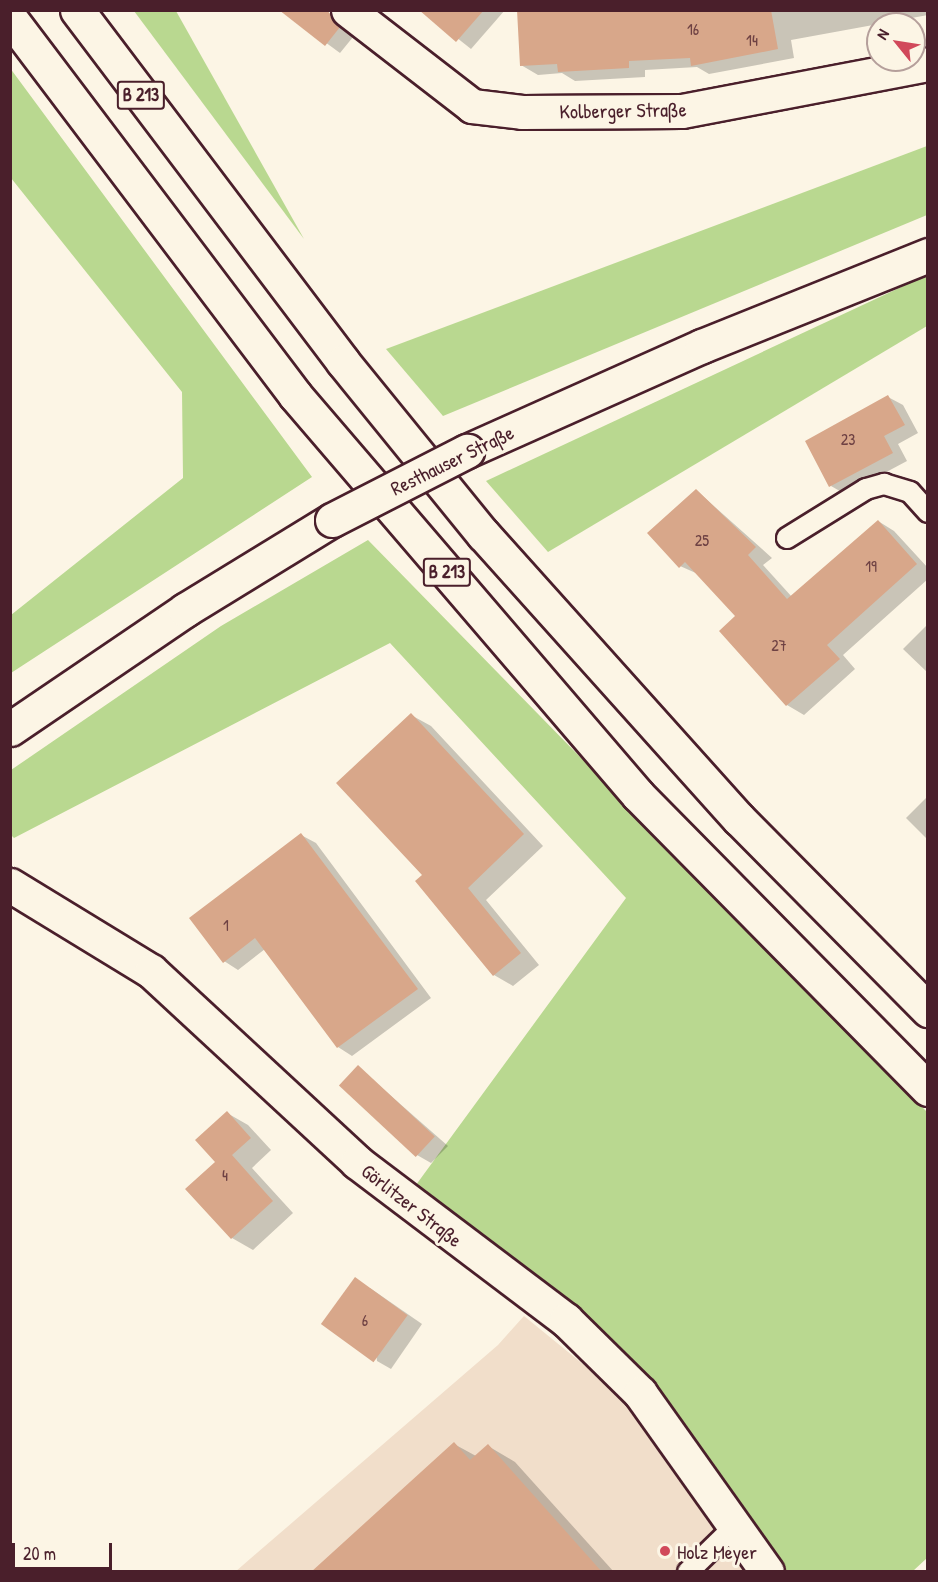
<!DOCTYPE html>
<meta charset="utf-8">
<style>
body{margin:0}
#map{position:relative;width:938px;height:1582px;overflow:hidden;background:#fcf5e5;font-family:"Patrick Hand",sans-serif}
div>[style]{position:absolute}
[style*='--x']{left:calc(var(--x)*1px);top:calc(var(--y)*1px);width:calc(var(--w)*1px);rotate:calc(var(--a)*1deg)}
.built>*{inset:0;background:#f1deca}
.green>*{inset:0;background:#b9d890}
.shadow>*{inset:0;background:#0003}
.building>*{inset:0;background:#d8a78a;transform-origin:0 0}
.roads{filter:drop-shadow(2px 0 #4a1f2b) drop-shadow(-2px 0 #4a1f2b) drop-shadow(0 2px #4a1f2b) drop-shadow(0 -2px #4a1f2b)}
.lane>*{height:20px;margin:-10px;padding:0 10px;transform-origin:10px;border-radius:10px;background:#fcf5e5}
.street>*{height:33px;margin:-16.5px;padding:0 16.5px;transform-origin:16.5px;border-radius:16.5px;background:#fcf5e5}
.secondary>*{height:33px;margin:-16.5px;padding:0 16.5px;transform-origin:16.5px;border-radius:16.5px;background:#fcf5e5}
.highway>*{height:33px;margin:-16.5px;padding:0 16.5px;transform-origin:16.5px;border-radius:16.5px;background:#fcf5e5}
.bridges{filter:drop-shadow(2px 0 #4a1f2b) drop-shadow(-2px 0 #4a1f2b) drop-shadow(0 2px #4a1f2b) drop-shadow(0 -2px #4a1f2b)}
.secondary-bridge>*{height:33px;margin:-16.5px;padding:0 16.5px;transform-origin:16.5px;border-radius:16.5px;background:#fcf5e5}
.dots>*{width:16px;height:16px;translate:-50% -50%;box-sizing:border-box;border:3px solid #fcf5e5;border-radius:50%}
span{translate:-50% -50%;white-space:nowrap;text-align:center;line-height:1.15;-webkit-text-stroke:6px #fcf5e5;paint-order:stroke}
.number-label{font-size:16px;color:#6e4143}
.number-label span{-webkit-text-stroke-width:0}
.shield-label span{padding:2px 4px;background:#fcf5e5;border:2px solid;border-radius:4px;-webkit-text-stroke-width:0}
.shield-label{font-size:18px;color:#4a1f2b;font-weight:700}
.street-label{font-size:20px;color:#4a1f2b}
.poi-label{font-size:20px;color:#4a1f2b}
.left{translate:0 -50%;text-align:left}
.frame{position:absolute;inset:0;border:12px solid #4a1f2b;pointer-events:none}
.north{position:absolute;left:866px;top:12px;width:60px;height:60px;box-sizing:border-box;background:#fcf5e5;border:2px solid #b59f9b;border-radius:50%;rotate:300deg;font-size:16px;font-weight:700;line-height:24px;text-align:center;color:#4a1f2b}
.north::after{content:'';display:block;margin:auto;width:21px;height:27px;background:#d1495b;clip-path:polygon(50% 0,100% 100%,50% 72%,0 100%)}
.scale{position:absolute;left:12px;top:1543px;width:100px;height:27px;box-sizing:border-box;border:3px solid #4a1f2b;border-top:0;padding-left:8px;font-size:18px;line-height:21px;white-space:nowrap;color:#4a1f2b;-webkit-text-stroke:4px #fcf5e5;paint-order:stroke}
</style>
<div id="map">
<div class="built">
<i style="clip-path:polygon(524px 1316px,622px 1396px,755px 1572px,235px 1572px,498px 1345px)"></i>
</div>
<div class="green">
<i style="clip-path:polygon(134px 11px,176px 11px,304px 239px)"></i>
<i style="clip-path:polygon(10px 68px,312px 477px,11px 673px,11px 615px,183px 478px,182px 392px,11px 178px)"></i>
<i style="clip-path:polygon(927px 146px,927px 215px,443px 416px,386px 349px)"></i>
<i style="clip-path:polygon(927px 275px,927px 326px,548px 552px,486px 481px)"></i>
<i style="clip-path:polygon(368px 540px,927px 1112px,927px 1558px,913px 1571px,787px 1571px,648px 1379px,413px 1189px,626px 898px,390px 643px,14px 838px,11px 835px,11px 770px,221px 626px)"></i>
</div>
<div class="shadow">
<i style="clip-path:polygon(326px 10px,353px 37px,340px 53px,284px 12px)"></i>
<i style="clip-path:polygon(422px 10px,505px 10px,471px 49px)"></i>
<i style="clip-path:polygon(542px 10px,928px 10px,928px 15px,791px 40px,794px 58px,709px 74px,697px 67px,645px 70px,645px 77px,575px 81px,562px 73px,538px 75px,521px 65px)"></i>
<i style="clip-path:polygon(888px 397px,903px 405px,918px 433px,898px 444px,907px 461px,845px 494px,831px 486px)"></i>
<i style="clip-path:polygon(696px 490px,772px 558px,763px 565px,792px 597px,878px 521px,894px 531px,928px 568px,928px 579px,843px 655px,855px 669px,804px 715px,787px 705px,721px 631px,737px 616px,698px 574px,680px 566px)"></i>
<i style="clip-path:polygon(928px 624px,928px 673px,903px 649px)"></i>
<i style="clip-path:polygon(411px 715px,431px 726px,543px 846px,486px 900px,539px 965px,513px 986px,494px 975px,424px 875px)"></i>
<i style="clip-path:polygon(928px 796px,928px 840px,906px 818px)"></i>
<i style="clip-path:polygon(301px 835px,316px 843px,431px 998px,352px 1056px,338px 1047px,265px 949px,238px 970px,224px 961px)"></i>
<i style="clip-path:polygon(358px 1067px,448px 1146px,431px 1163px,417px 1155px)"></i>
<i style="clip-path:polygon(227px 1113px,248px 1125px,271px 1150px,252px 1168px,293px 1213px,253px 1250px,232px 1238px,217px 1162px)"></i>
<i style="clip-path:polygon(370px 1288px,422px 1324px,391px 1369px,377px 1361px)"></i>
<i style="clip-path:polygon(454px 1444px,476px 1456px,488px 1446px,515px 1462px,614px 1572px,321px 1572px)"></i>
</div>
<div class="building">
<i style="clip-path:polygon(279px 10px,327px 10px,340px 27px,325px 46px)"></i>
<i style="clip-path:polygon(419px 10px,484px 10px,456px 42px)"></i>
<i style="clip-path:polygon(517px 10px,771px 10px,778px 49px,691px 66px,690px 58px,629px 61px,629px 68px,558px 72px,557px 64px,520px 66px)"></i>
<i style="clip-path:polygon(888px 395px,905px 425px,884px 436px,893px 453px,829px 487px,805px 441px)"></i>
<i style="clip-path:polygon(696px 489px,756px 547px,748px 555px,787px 599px,878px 520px,917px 564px,827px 645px,840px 659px,786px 706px,719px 631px,735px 616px,685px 562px,679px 568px,647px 533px)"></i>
<i style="clip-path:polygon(411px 713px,524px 834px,468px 888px,521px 953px,493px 976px,415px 881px,422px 875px,336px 783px)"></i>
<i style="clip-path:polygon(301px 833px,418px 989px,337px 1048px,255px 938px,223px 963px,189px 918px)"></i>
<i style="left:358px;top:1065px;width:105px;height:28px;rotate:43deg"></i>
<i style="clip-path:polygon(227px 1111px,251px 1138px,232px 1155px,273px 1201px,231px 1239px,185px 1189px,215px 1162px,195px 1140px)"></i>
<i style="left:355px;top:1277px;width:65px;height:58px;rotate:36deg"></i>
<i style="clip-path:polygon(454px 1442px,470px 1460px,488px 1444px,602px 1572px,311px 1572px)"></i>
</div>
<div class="roads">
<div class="lane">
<i style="--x:787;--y:538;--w:93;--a:-31.8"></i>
<i style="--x:866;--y:489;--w:19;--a:-16"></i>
<i style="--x:884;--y:484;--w:27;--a:17"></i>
<i style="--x:910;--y:492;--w:27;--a:48"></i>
<i style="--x:688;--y:1572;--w:66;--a:-44.4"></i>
</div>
<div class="street">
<i style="--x:348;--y:10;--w:157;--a:37.7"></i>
<i style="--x:472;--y:106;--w:50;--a:6.8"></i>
<i style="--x:522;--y:112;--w:160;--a:-0.4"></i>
<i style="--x:682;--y:111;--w:250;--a:-10.8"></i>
<i style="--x:10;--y:885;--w:165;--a:31.4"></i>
<i style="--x:151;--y:971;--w:281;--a:42.8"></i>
<i style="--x:357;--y:1162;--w:262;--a:37.1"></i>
<i style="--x:566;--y:1320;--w:104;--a:44.6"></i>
<i style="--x:640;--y:1393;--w:219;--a:54.6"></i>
</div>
<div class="secondary">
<i style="--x:467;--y:451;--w:257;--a:-24.1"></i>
<i style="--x:702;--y:346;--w:244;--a:-21.9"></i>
<i style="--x:10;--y:729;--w:212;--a:-34.2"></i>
<i style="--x:185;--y:610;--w:172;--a:-31.5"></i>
</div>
<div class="highway">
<i style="--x:77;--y:10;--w:441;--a:52.9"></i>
<i style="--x:343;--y:362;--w:222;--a:50.9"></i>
<i style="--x:483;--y:534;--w:383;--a:48.1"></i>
<i style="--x:739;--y:819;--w:269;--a:45.3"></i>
<i style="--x:10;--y:18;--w:473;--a:52.9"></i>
<i style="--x:295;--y:395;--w:527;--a:49.39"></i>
<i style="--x:638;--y:795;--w:413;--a:45.4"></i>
</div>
</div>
<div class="bridges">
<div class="secondary-bridge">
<i style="--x:332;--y:520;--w:152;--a:-27.1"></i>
</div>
</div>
<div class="dots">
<i style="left:665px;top:1551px;background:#d1495b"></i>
</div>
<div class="number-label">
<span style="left:693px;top:29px">16</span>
<span style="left:752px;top:40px">14</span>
<span style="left:848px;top:439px">23</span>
<span style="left:702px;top:540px">25</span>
<span style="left:871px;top:566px">19</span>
<span style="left:779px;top:645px">27</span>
<span style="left:226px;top:925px">1</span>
<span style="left:225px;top:1175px">4</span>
<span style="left:365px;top:1320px">6</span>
</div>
<div class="shield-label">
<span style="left:141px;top:95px">B 213</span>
<span style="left:447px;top:572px">B 213</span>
</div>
<div class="street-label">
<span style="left:623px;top:110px;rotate:-1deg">Kolberger Straße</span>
<span style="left:452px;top:460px;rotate:-26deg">Resthauser Straße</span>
<span style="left:412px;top:1205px;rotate:38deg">Görlitzer Straße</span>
</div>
<div class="poi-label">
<span class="left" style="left:677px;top:1551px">Holz Meyer</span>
</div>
<div class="frame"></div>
<div class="north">N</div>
<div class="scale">20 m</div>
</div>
